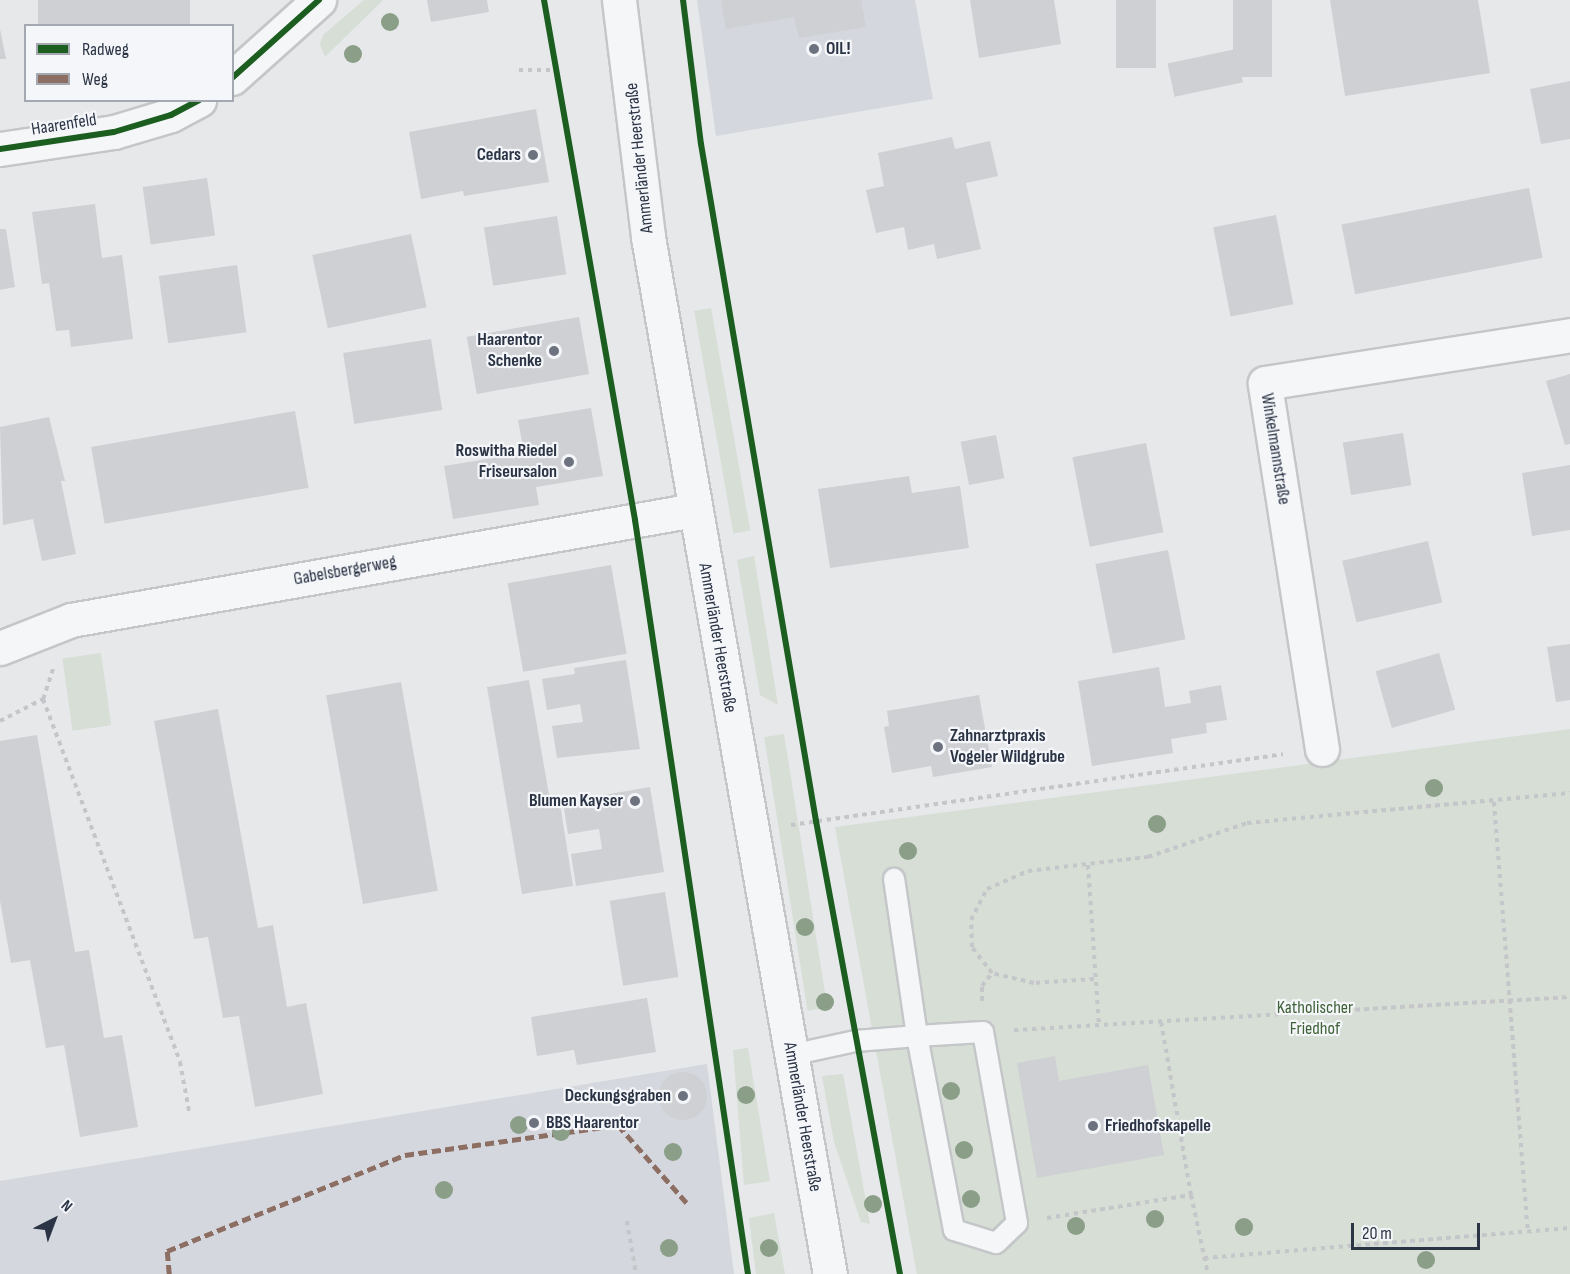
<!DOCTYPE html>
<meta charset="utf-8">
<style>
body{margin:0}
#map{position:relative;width:1570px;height:1274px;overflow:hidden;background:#e6e8ea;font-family:"Sofia Sans Condensed",sans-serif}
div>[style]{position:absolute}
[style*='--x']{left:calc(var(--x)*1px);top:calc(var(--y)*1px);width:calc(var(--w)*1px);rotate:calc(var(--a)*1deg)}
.built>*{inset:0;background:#d4d7dd}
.green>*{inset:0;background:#d6ded6;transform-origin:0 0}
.building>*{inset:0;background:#ced0d3;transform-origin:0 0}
.round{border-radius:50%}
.path>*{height:4px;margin-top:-2px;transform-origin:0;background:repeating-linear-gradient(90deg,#c5c6ca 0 4.5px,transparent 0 9px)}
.roads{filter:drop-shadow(2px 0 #c4c6c8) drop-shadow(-2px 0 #c4c6c8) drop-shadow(0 2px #c4c6c8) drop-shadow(0 -2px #c4c6c8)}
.service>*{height:20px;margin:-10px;padding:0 10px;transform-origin:10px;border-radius:10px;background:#f5f6f7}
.minor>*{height:33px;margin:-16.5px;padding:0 16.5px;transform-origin:16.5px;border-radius:16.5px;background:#f5f6f7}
.tertiary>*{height:33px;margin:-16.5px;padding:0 16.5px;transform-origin:16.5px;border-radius:16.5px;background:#f5f6f7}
.quiet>*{height:4.5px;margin-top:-2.25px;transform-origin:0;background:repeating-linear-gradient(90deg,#8d6e63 0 9px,transparent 0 13.5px)}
.cycleway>*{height:6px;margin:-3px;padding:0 3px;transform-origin:3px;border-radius:3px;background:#1b5e20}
.trees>*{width:18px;height:18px;margin:-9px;border-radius:50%;background:#8a9e88}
.dots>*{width:16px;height:16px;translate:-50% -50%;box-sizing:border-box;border:3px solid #f4f6f9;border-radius:50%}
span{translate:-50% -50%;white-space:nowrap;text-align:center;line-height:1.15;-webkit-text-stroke:4.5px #f4f6f9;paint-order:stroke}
.poi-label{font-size:18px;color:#2b3445;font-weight:700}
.left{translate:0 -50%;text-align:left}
.right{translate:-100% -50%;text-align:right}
.street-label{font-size:18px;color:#2b3445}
.park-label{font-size:18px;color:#3f6138}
.legend{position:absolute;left:24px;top:24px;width:210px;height:78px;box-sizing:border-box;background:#f4f6f9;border:2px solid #a4a8b1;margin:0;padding:8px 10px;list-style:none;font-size:18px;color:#2b3445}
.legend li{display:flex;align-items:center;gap:12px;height:30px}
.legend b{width:30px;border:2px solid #a4a8b1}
.north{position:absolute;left:24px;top:1190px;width:60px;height:60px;-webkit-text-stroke:4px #f4f6f9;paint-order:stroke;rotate:42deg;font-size:16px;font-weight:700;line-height:24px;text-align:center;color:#2b3445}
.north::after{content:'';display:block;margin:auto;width:21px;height:27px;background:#2b3445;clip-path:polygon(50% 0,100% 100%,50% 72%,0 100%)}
.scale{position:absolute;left:1351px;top:1223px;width:129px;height:27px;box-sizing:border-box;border:3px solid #2b3445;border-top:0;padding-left:8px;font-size:18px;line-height:21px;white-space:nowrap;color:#2b3445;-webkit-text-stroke:4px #f4f6f9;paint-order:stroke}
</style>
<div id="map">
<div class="built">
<i style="clip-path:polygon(697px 0,915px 0,933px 99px,716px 136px)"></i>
<i style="clip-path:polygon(707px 1064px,734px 1274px,0 1274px,0 1181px)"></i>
</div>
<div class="green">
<i style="clip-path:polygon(364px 0,383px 0,325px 57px,320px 45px,323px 35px)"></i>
<i style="left:711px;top:308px;width:226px;height:17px;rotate:80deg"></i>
<i style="clip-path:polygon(754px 556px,778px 705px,760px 695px,737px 560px)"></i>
<i style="left:101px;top:653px;width:73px;height:39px;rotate:82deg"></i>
<i style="clip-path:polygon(1570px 729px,1570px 1274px,917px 1274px,835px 827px)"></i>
<i style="left:784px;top:734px;width:277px;height:20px;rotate:81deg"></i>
<i style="clip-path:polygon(748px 1048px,770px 1181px,744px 1185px,733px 1050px)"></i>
<i style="clip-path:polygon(843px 1074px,870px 1224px,861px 1222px,834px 1142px,822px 1076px)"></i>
<i style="clip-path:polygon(774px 1213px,785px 1274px,756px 1274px,749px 1218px)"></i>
</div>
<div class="building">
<i style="left:38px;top:0;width:152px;height:26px"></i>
<i style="clip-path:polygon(427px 0,487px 0,489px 12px,431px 22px)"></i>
<i style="clip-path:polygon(721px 0,861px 0,866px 27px,799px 38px,794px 17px,726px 29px)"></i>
<i style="clip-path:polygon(970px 0,1054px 0,1061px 44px,979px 58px)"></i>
<i style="left:1116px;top:0;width:40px;height:68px"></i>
<i style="left:1233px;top:0;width:39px;height:77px"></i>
<i style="clip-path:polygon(1330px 0,1478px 0,1490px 73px,1345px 96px)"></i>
<i style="clip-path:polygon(0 29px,6px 59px,0 59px)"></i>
<i style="left:1236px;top:49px;width:34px;height:70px;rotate:78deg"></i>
<i style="clip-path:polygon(1570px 81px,1570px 139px,1541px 144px,1530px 89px)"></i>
<i style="clip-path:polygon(536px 109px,549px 182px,464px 196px,463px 191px,421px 199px,409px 132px)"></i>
<i style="clip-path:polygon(952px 137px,955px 149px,990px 141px,998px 176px,966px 183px,981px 249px,937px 259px,934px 244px,908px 250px,904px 227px,876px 233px,866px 190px,884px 186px,878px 153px)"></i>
<i style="left:207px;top:178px;width:58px;height:65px;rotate:82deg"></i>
<i style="left:1529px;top:188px;width:71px;height:191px;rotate:79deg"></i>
<i style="clip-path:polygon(95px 204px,102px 258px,122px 255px,133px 339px,71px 347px,69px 330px,56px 331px,49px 283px,42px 284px,32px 212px)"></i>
<i style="left:1276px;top:215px;width:91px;height:64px;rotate:79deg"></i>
<i style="left:557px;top:216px;width:59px;height:74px;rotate:81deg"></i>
<i style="clip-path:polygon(0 229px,6px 229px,15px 287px,0 290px)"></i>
<i style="left:411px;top:234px;width:75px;height:101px;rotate:78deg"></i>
<i style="left:237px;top:265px;width:68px;height:79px;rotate:82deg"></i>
<i style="left:579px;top:317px;width:58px;height:114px;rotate:80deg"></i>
<i style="left:431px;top:339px;width:72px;height:89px;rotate:81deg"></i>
<i style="clip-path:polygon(1570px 374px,1570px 444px,1565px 445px,1546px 381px)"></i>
<i style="clip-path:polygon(591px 408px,603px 476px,536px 487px,539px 505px,453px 519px,444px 466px,524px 453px,518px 420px)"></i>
<i style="left:295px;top:411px;width:78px;height:207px;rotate:80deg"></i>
<i style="clip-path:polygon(49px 417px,65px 481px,61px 481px,76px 554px,42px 561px,33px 519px,3px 525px,0 427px)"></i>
<i style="left:1403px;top:433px;width:53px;height:61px;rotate:81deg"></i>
<i style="left:996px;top:435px;width:44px;height:36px;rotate:79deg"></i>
<i style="left:1146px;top:443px;width:91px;height:75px;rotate:79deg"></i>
<i style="clip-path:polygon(1570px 465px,1570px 530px,1532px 536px,1522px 473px)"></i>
<i style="clip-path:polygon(909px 476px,912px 493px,960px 486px,969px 548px,830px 568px,818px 489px)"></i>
<i style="left:1428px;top:541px;width:63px;height:88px;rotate:77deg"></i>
<i style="left:1168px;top:550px;width:91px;height:74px;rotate:79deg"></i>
<i style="left:611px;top:565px;width:90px;height:105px;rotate:80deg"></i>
<i style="clip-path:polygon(1570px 644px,1570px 700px,1556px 702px,1547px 647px)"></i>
<i style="left:1439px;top:653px;width:59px;height:66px;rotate:74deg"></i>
<i style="clip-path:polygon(626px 660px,640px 749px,557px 758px,552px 726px,583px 722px,580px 704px,547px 710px,542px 679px,575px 674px,574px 668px)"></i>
<i style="clip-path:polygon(1159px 667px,1165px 707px,1191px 703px,1189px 691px,1221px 685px,1227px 720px,1206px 723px,1207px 733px,1171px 739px,1173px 753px,1092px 766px,1078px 681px)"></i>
<i style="clip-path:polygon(529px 680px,551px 806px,560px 804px,573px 886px,522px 894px,487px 687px)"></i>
<i style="left:401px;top:682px;width:212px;height:76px;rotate:80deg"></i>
<i style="clip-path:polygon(979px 695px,992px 767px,933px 777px,931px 766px,892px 773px,884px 727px,889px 726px,887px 711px)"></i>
<i style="clip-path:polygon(218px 709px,258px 928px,273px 925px,287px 1007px,306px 1003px,323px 1094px,255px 1107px,239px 1016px,223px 1018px,208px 937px,194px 939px,154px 721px)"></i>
<i style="clip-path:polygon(37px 735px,75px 952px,89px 950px,104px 1038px,122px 1035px,138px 1127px,80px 1137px,64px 1045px,46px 1048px,30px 960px,11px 963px,0 901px,0 741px)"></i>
<i style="clip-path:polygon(650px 787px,664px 872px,576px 886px,571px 854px,602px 849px,599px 829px,568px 834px,563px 802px)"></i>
<i style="left:665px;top:892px;width:86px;height:56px;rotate:81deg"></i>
<i style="clip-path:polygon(647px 998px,656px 1052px,577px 1065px,574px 1050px,537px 1056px,531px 1017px)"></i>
<i style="clip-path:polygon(1055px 1056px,1059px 1081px,1148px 1065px,1164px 1155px,1037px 1178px,1017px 1063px)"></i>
<i class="round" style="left:659px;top:1072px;width:48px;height:48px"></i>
</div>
<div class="path">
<i style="--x:519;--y:70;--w:37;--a:0"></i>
<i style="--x:53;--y:669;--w:32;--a:108"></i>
<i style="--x:43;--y:699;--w:388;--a:69.3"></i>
<i style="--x:180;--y:1062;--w:50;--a:79.6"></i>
<i style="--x:0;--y:721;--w:48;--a:-27.1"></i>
<i style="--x:1494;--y:802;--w:431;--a:85.5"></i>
<i style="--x:791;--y:825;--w:497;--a:-8.2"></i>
<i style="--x:1088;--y:865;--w:160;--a:86.1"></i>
<i style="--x:1094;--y:979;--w:60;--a:176.2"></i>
<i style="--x:1034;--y:983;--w:43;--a:-166.6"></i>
<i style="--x:992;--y:973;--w:33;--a:-128"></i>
<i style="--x:972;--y:947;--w:27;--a:-92"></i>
<i style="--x:971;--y:920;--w:35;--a:-63"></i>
<i style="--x:987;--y:889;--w:45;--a:-23.7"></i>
<i style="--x:1028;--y:871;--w:121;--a:-6.7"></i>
<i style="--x:1148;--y:857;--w:105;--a:-19"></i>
<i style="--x:1247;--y:823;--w:324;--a:-5.3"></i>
<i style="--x:982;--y:1001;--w:15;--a:-90"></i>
<i style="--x:982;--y:986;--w:16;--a:-52"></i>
<i style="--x:1014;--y:1030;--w:557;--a:-3.4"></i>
<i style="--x:1191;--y:1195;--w:81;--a:77.9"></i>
<i style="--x:1047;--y:1218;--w:146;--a:-9.1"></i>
<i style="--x:1191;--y:1195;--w:176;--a:-99.8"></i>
<i style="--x:627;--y:1221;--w:54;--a:80.4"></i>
<i style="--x:1204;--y:1258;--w:367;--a:-4.7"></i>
</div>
<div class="roads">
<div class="service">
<i style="--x:791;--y:1055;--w:66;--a:-12.2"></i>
<i style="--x:856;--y:1041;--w:61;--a:-4.7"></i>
<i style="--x:917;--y:1036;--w:66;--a:-3.5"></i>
<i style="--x:983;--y:1032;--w:194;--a:79.9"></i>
<i style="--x:1017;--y:1223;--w:29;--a:136"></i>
<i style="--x:996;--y:1243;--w:44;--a:-162.8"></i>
<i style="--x:954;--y:1230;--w:197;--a:-100.8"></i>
<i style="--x:917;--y:1036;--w:159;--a:-98.3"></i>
</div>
<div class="minor">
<i style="--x:232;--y:78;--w:117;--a:-41.9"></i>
<i style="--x:0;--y:149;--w:115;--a:-8.5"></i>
<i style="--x:114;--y:132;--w:59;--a:-16.6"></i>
<i style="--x:171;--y:115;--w:32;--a:-28"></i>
<i style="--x:0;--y:648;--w:76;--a:-21.5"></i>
<i style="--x:71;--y:620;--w:633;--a:-10.01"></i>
<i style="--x:1322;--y:749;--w:370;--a:-98.9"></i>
<i style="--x:1265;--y:383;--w:309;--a:-8.9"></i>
</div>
<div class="tertiary">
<i style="--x:619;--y:0;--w:239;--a:83"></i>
<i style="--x:648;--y:237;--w:1053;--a:80.05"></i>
</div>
</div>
<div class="quiet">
<i style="--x:169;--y:1274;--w:23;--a:-95"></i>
<i style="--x:167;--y:1251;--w:257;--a:-22"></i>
<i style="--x:405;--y:1155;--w:215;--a:-8"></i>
<i style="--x:618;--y:1125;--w:106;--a:48.5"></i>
</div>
<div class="cycleway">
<i style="--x:544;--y:0;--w:528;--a:80.07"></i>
<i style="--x:635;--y:520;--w:762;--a:81.48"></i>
<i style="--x:683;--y:0;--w:145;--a:82.9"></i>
<i style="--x:701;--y:144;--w:687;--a:80.36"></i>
<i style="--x:816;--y:821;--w:461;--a:79.5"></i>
<i style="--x:232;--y:78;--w:117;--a:-41.9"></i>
<i style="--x:0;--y:149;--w:115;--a:-8.5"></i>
<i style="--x:114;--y:132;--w:59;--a:-16.6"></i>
<i style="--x:171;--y:115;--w:32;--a:-28"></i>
</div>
<div class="trees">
<i style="left:390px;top:22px"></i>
<i style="left:353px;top:54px"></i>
<i style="left:1434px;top:788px"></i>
<i style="left:1157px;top:824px"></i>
<i style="left:908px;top:851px"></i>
<i style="left:805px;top:927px"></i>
<i style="left:825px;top:1002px"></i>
<i style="left:951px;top:1091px"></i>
<i style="left:746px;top:1095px"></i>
<i style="left:519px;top:1125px"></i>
<i style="left:561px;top:1132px"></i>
<i style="left:964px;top:1150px"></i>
<i style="left:673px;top:1152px"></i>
<i style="left:444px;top:1190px"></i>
<i style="left:971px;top:1199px"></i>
<i style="left:873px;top:1204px"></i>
<i style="left:1155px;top:1219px"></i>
<i style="left:1076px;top:1226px"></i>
<i style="left:1244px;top:1227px"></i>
<i style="left:669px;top:1248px"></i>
<i style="left:769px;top:1248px"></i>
<i style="left:1426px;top:1260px"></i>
</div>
<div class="dots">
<i style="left:814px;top:49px;background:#6c737f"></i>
<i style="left:533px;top:155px;background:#6c737f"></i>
<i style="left:554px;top:351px;background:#6c737f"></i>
<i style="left:569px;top:462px;background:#6c737f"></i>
<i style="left:938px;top:747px;background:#6c737f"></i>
<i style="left:635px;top:801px;background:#6c737f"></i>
<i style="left:683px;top:1096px;background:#6c737f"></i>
<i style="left:534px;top:1123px;background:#6c737f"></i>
<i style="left:1093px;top:1126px;background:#6c737f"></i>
</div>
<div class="poi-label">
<span class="left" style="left:826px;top:49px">OIL!</span>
<span class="right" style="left:521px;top:155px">Cedars</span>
<span class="right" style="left:542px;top:351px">Haarentor<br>Schenke</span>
<span class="right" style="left:557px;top:462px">Roswitha Riedel<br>Friseursalon</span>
<span class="left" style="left:950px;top:747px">Zahnarztpraxis<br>Vogeler Wildgrube</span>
<span class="right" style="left:623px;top:801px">Blumen Kayser</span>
<span class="right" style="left:671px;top:1096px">Deckungsgraben</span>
<span class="left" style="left:546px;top:1123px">BBS Haarentor</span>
<span class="left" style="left:1105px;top:1126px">Friedhofskapelle</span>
</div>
<div class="street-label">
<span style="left:64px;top:125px;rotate:-9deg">Haarenfeld</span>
<span style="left:640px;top:158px;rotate:-96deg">Ammerländer Heerstraße</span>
<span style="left:1275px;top:449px;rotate:81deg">Winkelmannstraße</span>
<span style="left:345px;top:571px;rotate:-10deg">Gabelsbergerweg</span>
<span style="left:717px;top:638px;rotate:80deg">Ammerländer Heerstraße</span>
<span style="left:802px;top:1117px;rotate:80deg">Ammerländer Heerstraße</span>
</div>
<div class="park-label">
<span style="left:1315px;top:1019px">Katholischer<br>Friedhof</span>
</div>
<ul class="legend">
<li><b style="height:8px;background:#1b5e20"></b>Radweg</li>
<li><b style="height:8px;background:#8d6e63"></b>Weg</li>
</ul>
<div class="north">N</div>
<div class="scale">20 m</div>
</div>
